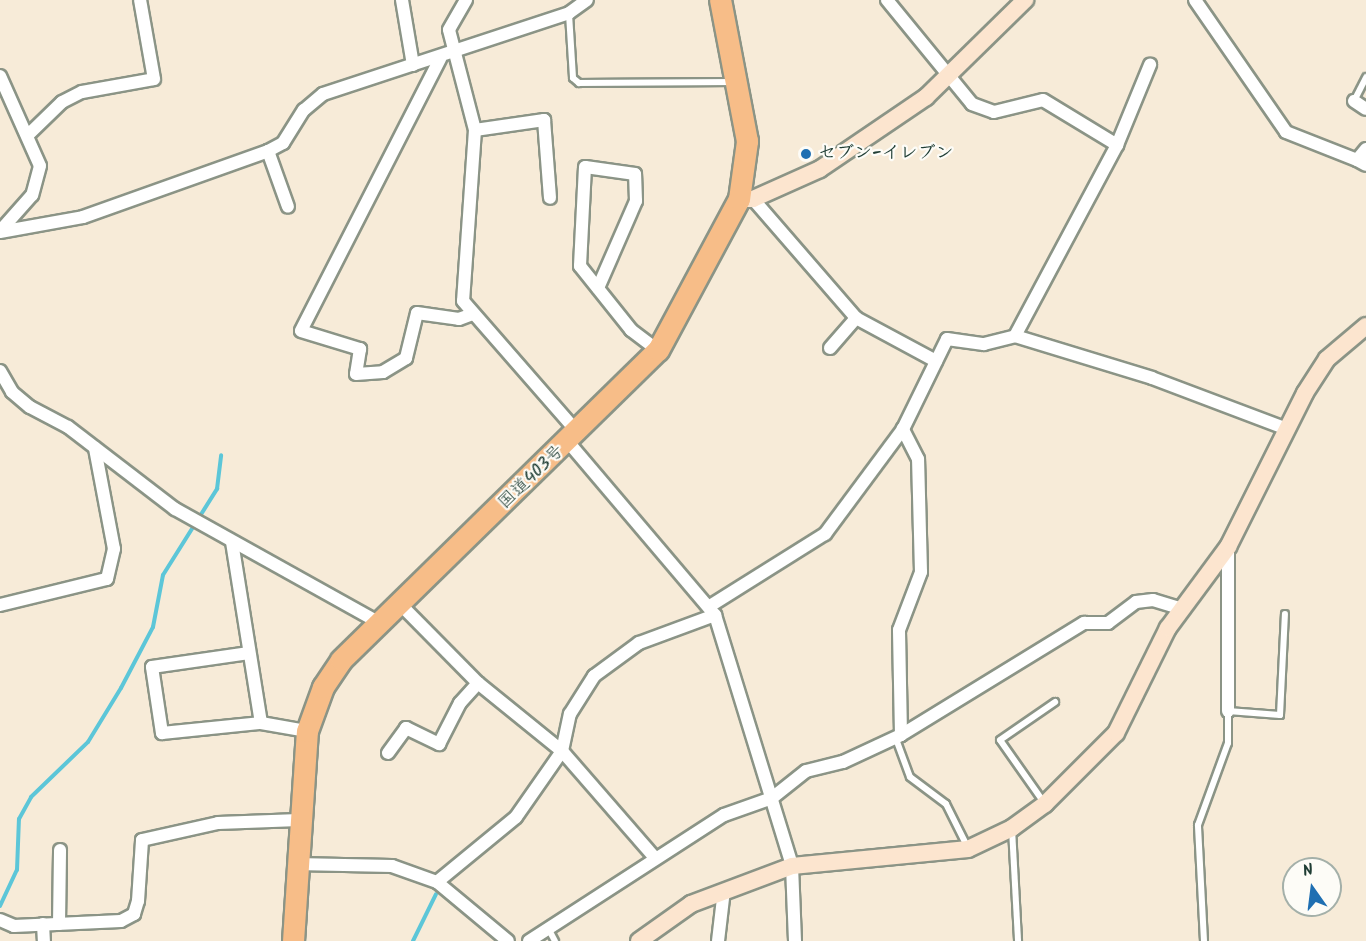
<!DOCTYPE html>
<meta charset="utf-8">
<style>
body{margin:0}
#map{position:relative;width:1366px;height:941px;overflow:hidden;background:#f7ebd8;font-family:Kalam,"Klee One",sans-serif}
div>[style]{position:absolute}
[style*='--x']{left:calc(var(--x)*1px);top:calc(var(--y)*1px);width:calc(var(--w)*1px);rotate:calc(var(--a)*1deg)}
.stream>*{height:4px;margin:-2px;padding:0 2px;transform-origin:2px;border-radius:2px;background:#5cc6d8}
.roads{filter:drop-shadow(2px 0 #8b9486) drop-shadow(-2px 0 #8b9486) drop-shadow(0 2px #8b9486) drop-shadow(0 -2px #8b9486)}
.lane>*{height:6px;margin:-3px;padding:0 3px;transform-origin:3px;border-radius:3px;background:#fff}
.street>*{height:12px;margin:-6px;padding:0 6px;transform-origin:6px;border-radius:6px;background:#fff}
.secondary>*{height:16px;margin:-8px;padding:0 8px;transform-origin:8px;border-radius:8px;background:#fce5cf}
.highway>*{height:21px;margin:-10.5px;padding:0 10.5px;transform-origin:10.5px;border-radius:10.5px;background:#f7bd88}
.dots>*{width:16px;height:16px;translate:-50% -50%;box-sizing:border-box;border:3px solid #fdfcf7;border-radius:50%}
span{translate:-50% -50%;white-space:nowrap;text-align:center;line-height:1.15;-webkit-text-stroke:4.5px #fdfcf7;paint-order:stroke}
.poi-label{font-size:18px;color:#1f3d34;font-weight:700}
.left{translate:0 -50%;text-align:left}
.street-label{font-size:18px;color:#1f3d34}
.north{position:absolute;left:1282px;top:857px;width:60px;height:60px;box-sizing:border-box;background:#fdfcf7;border:2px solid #a4b0a9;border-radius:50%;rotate:346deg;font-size:16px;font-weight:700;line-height:24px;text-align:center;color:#1f3d34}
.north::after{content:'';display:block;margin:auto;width:21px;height:27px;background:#1f6fb2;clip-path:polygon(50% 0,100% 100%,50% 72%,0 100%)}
</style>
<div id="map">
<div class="stream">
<i style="--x:495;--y:842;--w:18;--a:-38"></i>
<i style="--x:458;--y:873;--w:8;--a:-45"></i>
<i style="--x:0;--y:906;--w:40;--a:-65"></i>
<i style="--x:17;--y:870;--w:51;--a:-87.8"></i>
<i style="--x:19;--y:819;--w:25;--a:-61"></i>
<i style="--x:31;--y:797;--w:79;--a:-44"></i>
<i style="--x:88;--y:742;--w:63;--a:-58.6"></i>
<i style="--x:121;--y:688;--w:69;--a:-62.3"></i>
<i style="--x:153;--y:627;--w:53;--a:-79.1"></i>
<i style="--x:163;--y:575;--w:102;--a:-57.9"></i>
<i style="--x:217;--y:489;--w:34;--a:-83"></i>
<i style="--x:413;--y:941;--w:52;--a:-63.9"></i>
</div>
<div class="roads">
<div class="lane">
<i style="--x:569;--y:14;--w:64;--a:86.4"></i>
<i style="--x:573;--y:78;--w:8;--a:40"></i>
<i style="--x:579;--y:83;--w:154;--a:-0.4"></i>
<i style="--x:1354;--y:101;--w:27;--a:-63"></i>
<i style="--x:896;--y:739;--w:40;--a:69.8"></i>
<i style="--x:910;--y:777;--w:45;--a:36.9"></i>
<i style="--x:946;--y:804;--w:49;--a:63.4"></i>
<i style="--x:1045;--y:804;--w:78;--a:-125.1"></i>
<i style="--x:1000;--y:740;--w:67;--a:-34.6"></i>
<i style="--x:1012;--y:829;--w:112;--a:86.9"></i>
<i style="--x:548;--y:928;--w:15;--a:62"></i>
<i style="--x:1204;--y:941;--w:116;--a:-93"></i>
<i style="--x:1198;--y:825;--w:87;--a:-69.9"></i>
<i style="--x:1228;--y:743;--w:32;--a:-90"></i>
<i style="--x:1228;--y:711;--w:52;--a:4.4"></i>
<i style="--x:1280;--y:715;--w:101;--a:-87.2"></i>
</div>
<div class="street">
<i style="--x:402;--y:0;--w:66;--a:80.4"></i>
<i style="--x:466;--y:0;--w:34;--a:120"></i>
<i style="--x:449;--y:30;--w:103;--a:75.4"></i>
<i style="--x:475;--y:130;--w:171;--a:94"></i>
<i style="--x:463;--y:301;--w:175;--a:48.9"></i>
<i style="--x:887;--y:0;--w:134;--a:50.7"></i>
<i style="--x:972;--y:104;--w:23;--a:20"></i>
<i style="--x:994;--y:112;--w:50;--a:-13.8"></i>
<i style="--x:1043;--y:100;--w:87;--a:31.3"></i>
<i style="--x:1195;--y:0;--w:160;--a:55.4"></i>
<i style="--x:1286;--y:132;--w:76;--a:21.5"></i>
<i style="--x:440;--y:59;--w:305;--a:117.1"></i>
<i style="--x:301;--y:331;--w:62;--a:17"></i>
<i style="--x:360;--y:349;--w:25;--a:99"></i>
<i style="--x:356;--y:374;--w:27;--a:-4"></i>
<i style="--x:383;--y:372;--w:27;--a:-31"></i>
<i style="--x:406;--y:358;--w:46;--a:-76.3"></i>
<i style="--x:417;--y:313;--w:42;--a:8.1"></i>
<i style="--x:459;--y:319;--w:12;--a:-20"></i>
<i style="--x:0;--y:76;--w:98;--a:66"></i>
<i style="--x:40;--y:166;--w:30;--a:105"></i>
<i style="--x:32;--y:195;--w:48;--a:131.6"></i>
<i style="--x:1354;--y:101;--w:14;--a:34"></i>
<i style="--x:475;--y:130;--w:70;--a:-8.2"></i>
<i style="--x:544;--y:120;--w:78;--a:85.6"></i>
<i style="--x:28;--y:135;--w:47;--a:-44.1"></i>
<i style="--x:62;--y:102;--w:22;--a:-27"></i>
<i style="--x:82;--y:92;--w:73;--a:-10.2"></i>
<i style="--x:154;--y:79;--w:80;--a:-100"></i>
<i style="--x:1366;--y:149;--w:14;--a:129"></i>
<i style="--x:1357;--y:160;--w:10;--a:29"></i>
<i style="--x:268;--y:151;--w:59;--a:70.3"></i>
<i style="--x:753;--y:199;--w:157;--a:49.1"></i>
<i style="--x:856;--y:318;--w:91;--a:28.3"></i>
<i style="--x:0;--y:232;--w:84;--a:-10.2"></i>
<i style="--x:83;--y:217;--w:196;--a:-19.6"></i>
<i style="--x:268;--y:151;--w:17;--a:-28"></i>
<i style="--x:283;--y:143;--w:39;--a:-58"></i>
<i style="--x:304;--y:110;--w:25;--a:-40"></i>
<i style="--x:323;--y:94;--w:259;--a:-18.2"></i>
<i style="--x:569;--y:13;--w:22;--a:-36"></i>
<i style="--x:598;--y:288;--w:95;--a:-66.4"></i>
<i style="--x:636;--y:201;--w:27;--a:-92"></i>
<i style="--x:635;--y:174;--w:50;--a:-172"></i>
<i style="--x:585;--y:167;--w:99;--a:92.9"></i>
<i style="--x:580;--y:266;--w:82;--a:51.4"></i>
<i style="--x:631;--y:330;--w:34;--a:37"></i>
<i style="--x:1015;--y:336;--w:217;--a:-61.9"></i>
<i style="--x:1117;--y:145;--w:87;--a:-67.6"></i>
<i style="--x:830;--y:348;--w:40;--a:-49"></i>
<i style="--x:0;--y:371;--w:24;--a:60"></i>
<i style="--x:12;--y:392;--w:23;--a:40"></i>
<i style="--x:30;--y:407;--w:43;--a:27.8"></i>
<i style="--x:68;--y:427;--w:135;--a:37.5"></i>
<i style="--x:175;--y:509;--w:235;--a:29.1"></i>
<i style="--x:569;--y:443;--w:226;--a:49.7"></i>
<i style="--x:715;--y:615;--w:263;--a:72.9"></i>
<i style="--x:792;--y:866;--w:75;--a:87.7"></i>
<i style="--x:232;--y:542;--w:183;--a:80.9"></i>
<i style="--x:261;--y:723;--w:47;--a:9.9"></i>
<i style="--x:1228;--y:547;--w:164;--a:90"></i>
<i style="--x:400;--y:604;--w:111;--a:45.4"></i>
<i style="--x:478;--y:683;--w:108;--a:39"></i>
<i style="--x:562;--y:751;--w:140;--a:49"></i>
<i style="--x:0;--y:605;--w:110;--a:-13.7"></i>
<i style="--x:107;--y:579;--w:31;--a:-77"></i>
<i style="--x:114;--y:549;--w:103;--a:-100.7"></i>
<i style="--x:710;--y:606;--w:136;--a:-32.1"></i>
<i style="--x:825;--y:534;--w:131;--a:-53.4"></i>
<i style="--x:903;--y:429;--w:100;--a:-63.9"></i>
<i style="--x:947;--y:339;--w:37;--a:8"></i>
<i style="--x:984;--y:344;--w:32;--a:-14"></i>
<i style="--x:1015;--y:336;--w:143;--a:17"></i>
<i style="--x:1152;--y:378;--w:144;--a:20.7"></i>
<i style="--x:249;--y:653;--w:98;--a:171.8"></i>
<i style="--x:152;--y:667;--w:67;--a:81.4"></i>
<i style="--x:162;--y:733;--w:100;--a:-5.8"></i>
<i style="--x:901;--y:735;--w:215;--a:-31.5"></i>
<i style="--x:1084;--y:623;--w:24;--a:0"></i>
<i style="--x:1108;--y:623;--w:35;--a:-37"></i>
<i style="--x:1136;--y:602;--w:17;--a:-7"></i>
<i style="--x:1153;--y:600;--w:30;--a:17"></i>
<i style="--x:388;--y:753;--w:31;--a:-54"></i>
<i style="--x:406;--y:728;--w:37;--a:26"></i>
<i style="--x:439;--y:744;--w:46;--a:-62.9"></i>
<i style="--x:460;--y:703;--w:27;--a:-48"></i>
<i style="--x:296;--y:864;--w:96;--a:1.2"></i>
<i style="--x:392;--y:866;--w:48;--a:19.6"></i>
<i style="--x:437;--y:882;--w:92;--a:39.7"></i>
<i style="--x:437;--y:882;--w:102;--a:-39.4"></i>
<i style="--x:516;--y:817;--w:80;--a:-55.1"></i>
<i style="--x:562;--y:751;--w:38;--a:-78"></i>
<i style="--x:570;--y:714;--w:45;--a:-57.7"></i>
<i style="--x:594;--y:676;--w:56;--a:-36.3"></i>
<i style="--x:639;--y:643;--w:81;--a:-20.2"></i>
<i style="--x:0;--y:920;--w:15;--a:23"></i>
<i style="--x:14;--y:926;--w:107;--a:-2.7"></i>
<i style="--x:121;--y:921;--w:15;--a:-28"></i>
<i style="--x:134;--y:914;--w:14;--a:-73"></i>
<i style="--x:138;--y:901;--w:61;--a:-86.2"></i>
<i style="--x:142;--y:840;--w:78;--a:-12.6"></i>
<i style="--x:218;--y:823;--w:81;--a:-2.1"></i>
<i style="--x:43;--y:924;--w:17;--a:87"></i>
<i style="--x:59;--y:924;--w:74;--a:-89.2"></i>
<i style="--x:529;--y:941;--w:232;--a:-32.9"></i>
<i style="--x:724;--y:815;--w:51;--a:-19.5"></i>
<i style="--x:772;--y:798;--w:43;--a:-38.5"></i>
<i style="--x:806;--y:771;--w:38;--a:-14"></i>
<i style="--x:843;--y:762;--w:64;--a:-25"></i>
<i style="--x:901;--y:735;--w:105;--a:-91.1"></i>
<i style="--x:899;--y:630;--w:62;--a:-69.2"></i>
<i style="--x:921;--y:572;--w:113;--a:-91.5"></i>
<i style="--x:918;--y:459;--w:34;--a:-117"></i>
<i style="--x:718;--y:941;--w:51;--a:-83.3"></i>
</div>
<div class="secondary">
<i style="--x:739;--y:199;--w:14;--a:0"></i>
<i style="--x:753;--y:199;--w:73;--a:-24.1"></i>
<i style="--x:820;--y:169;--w:128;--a:-34.2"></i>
<i style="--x:926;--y:97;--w:139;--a:-44.4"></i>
<i style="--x:639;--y:941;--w:64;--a:-35.4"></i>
<i style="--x:691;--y:904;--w:108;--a:-20.6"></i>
<i style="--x:792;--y:866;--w:177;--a:-5.5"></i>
<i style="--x:968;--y:849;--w:49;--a:-25.5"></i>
<i style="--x:1012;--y:828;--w:41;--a:-36"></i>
<i style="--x:1045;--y:804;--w:100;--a:-45"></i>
<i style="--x:1116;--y:733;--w:117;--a:-63.7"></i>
<i style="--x:1168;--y:628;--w:101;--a:-53.5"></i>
<i style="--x:1228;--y:547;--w:172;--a:-63.4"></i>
<i style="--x:1305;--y:393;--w:40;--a:-57.1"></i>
<i style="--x:1327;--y:359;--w:51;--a:-40.2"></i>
</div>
<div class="highway">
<i style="--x:293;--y:941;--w:210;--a:-86.2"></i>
<i style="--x:307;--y:731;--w:47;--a:-70"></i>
<i style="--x:323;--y:687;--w:32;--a:-56"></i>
<i style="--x:341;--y:660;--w:443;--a:-44.4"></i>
<i style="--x:658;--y:350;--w:171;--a:-61.8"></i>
<i style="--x:739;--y:199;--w:59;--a:-82.1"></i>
<i style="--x:747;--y:141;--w:144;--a:-100.8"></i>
</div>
</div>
<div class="dots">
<i style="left:806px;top:154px;background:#1f6fb2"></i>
</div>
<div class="poi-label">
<span class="left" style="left:818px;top:154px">セブン-イレブン</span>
</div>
<div class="street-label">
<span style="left:532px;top:478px;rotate:-44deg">国道403号</span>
</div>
<div class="north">N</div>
</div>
